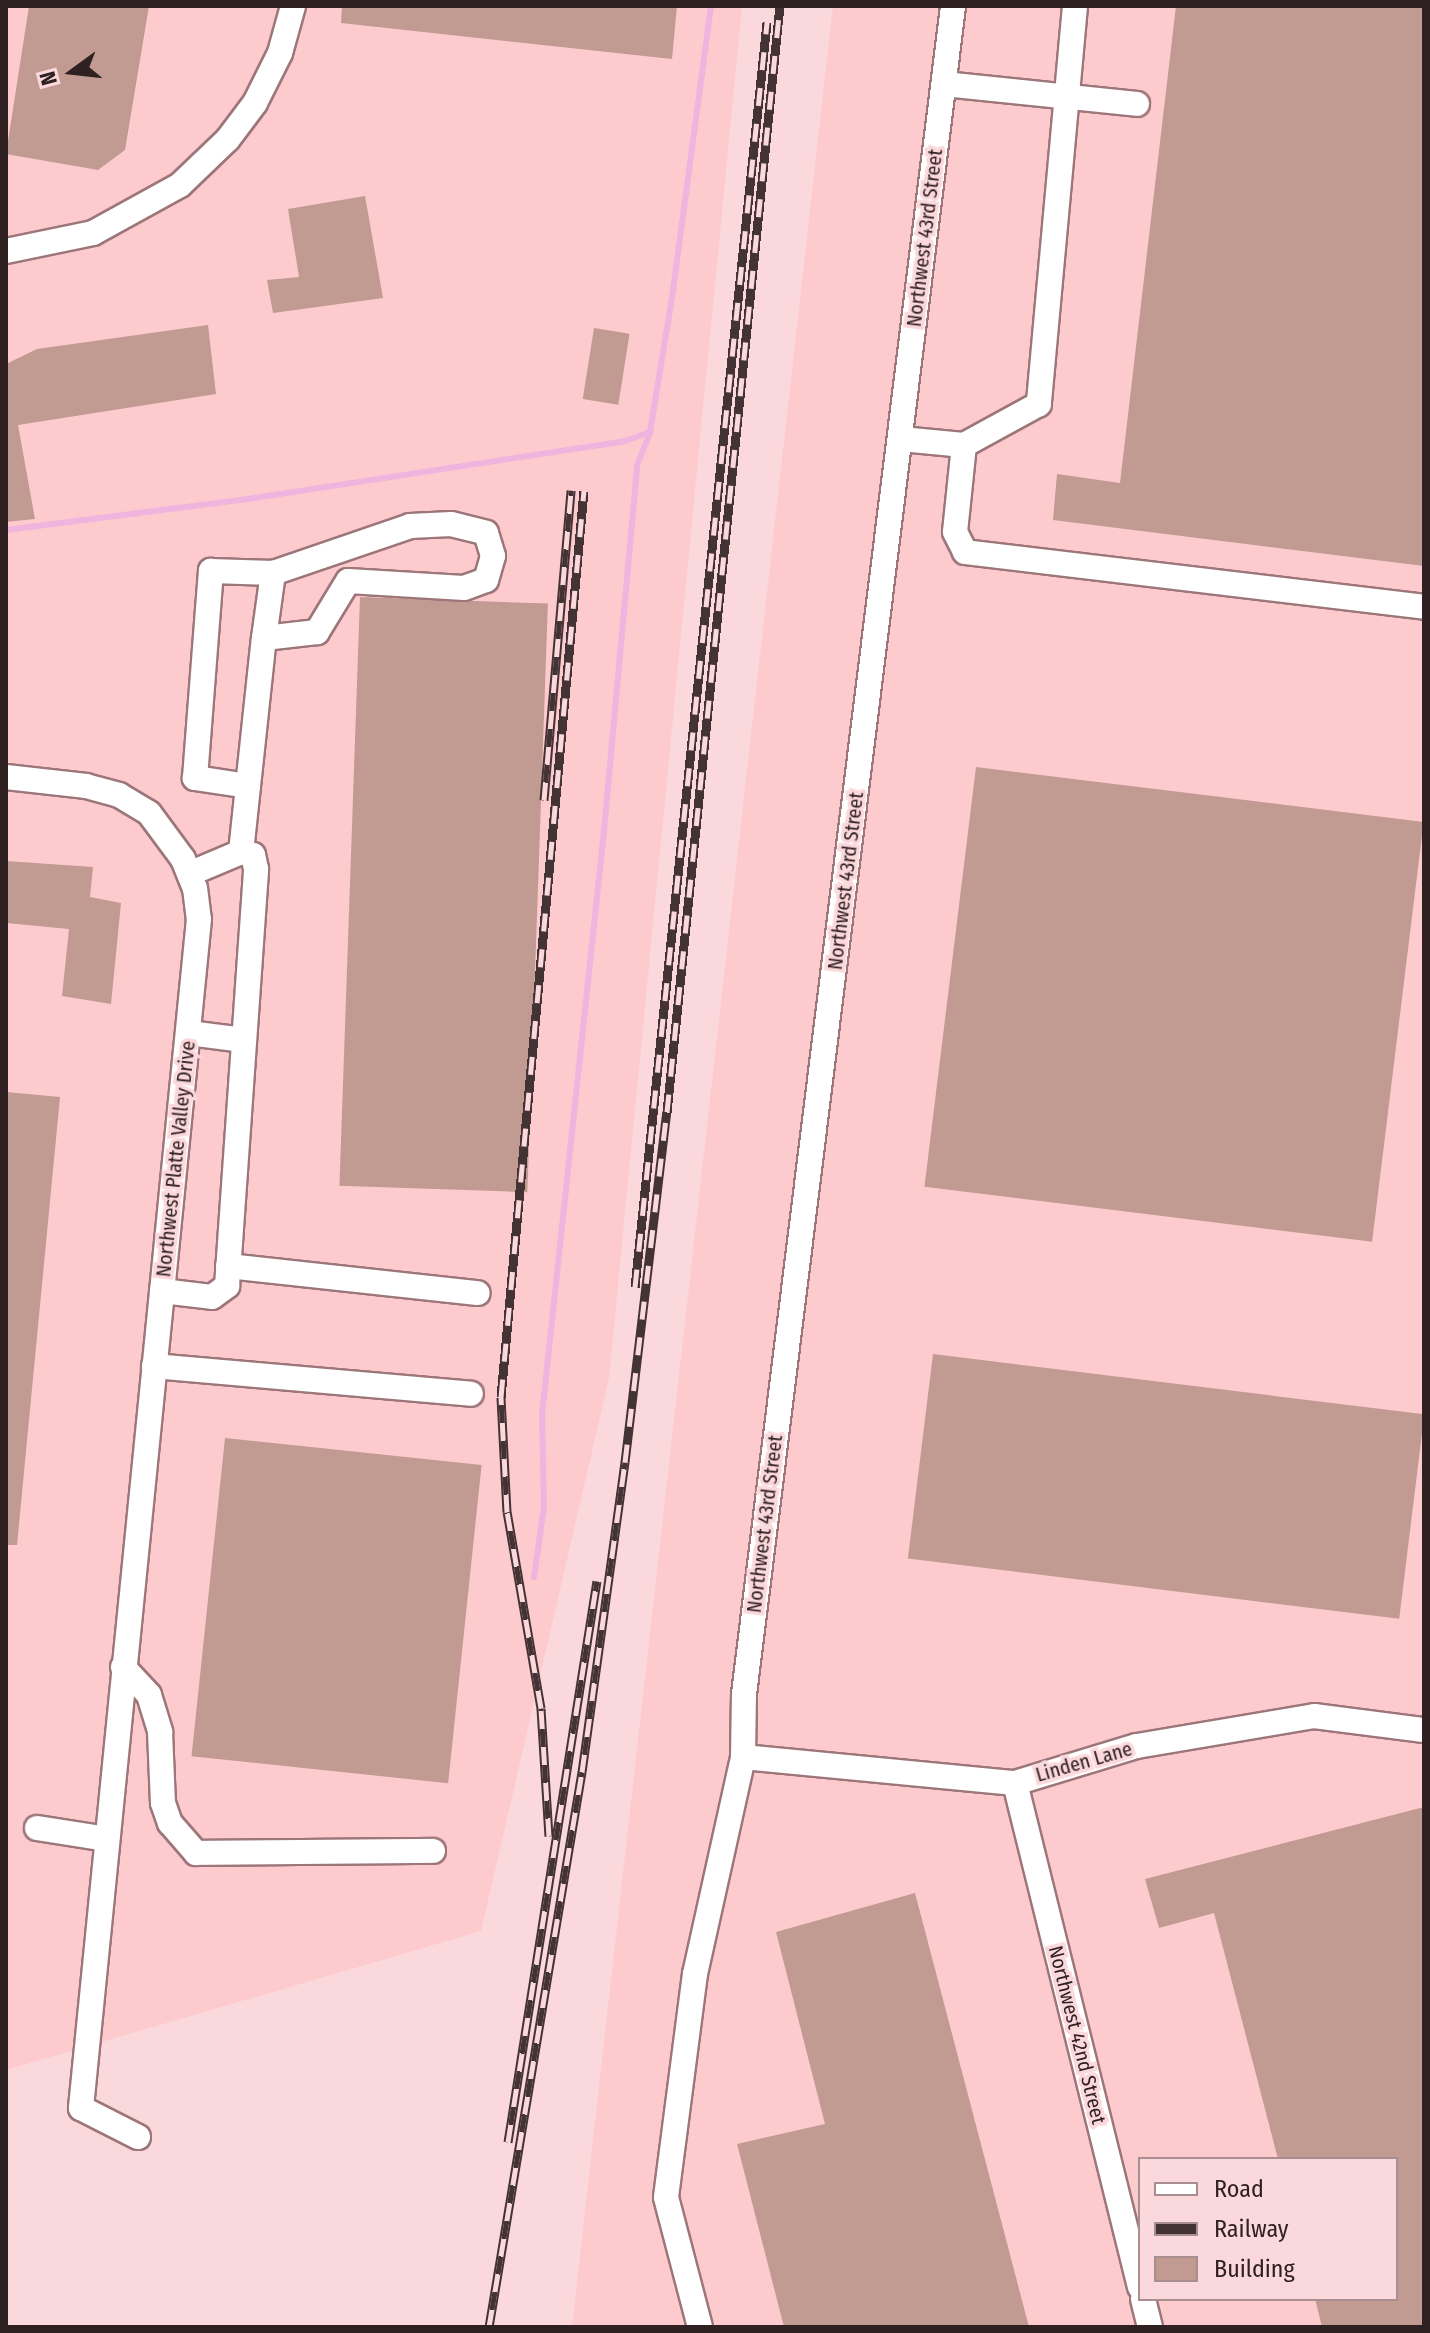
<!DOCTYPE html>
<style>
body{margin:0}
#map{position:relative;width:1430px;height:2333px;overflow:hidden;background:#fbd8db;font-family:"Fira Sans Condensed",sans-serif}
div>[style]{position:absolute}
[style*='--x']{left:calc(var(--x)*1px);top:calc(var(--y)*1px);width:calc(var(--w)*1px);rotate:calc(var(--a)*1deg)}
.built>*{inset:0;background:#fdcbce}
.stream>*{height:6px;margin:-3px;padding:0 3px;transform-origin:3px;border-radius:3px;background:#f0b4df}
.building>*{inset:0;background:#c19a92;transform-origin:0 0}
.roads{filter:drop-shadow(2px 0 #9c7679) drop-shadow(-2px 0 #9c7679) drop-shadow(0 2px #9c7679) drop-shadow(0 -2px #9c7679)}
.minor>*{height:24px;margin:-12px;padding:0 12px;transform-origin:12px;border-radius:12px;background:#fff}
.rail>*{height:9px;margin-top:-4.5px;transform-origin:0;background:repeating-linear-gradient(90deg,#fbd8db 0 18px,#443334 0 36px);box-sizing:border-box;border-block:2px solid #443334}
span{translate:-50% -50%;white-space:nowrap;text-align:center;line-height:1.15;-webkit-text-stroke:7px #fbd8db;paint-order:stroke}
.street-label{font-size:20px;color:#2f2021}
.frame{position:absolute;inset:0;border:8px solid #2f2021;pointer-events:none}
.legend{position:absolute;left:1138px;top:2157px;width:260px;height:144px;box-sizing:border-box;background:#fbd8db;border:2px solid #a98e91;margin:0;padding:10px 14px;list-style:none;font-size:24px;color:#2f2021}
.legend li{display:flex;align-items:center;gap:16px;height:40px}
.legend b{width:40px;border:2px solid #a98e91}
.north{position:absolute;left:32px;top:32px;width:80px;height:80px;-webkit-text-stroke:6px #fbd8db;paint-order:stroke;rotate:255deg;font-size:22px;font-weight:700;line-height:32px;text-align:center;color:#2f2021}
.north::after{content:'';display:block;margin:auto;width:28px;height:36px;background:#2f2021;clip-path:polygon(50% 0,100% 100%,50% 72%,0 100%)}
</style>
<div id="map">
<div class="built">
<i style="clip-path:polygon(6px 6px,742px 6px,609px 1378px,481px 1931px,6px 2070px)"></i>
<i style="clip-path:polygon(evenodd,833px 6px,1424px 6px,1424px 2327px,572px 2327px,833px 6px,1140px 2159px,1396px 2159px,1396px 2299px,1140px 2299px,1140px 2159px)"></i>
</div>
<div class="stream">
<i style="--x:6;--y:530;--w:243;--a:-7.3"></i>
<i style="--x:247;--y:499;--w:382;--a:-8.7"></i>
<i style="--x:625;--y:441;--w:27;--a:-20"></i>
<i style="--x:534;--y:1577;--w:71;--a:-81.9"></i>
<i style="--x:544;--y:1507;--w:92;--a:-91.2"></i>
<i style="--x:542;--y:1415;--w:587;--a:-83.94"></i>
<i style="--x:604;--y:831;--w:367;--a:-84.8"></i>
<i style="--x:637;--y:465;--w:35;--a:-68"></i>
<i style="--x:650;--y:432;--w:136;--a:-80.7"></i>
<i style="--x:672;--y:298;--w:295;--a:-82.4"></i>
</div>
<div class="building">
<i style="clip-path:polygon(29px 6px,149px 6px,125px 150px,98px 170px,6px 154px)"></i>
<i style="clip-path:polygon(342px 6px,677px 6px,672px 59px,341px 23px)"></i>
<i style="clip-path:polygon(1176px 6px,1424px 6px,1424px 566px,1053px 520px,1057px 474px,1120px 483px)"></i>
<i style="clip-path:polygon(365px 196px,383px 298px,273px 313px,267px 280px,299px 277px,288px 209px)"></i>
<i style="clip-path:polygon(208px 325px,216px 394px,18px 425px,35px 519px,6px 522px,6px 364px,37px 349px)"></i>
<i style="left:594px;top:328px;width:36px;height:72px;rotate:9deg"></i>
<i style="left:360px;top:597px;width:188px;height:589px;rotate:2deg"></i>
<i style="left:976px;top:767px;width:451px;height:423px;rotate:7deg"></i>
<i style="clip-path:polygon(6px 861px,93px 867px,90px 897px,121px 903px,111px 1004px,62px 996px,69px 929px,6px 923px)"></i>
<i style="clip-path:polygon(6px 1092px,60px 1097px,17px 1545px,6px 1545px)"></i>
<i style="left:933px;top:1354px;width:495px;height:206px;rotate:7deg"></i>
<i style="left:225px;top:1438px;width:258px;height:320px;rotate:6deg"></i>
<i style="clip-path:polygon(1424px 1807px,1424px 2327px,1322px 2327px,1315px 2299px,1396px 2299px,1396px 2159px,1278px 2159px,1214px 1913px,1159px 1928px,1145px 1879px)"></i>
<i style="clip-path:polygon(915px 1893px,1029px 2327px,784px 2327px,737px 2144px,825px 2124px,776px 1932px)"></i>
</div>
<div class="roads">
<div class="minor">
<i style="--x:1075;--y:6;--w:400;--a:95.2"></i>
<i style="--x:1039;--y:404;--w:85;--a:151.3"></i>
<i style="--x:964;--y:445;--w:87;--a:95.9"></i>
<i style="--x:955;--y:532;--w:22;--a:63"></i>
<i style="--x:965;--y:552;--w:462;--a:6.8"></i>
<i style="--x:944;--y:84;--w:194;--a:5.9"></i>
<i style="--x:6;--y:251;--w:89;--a:-11.7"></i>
<i style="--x:93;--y:233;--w:99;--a:-28.9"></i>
<i style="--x:180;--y:185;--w:66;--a:-43.8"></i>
<i style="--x:228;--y:139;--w:45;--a:-53.1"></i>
<i style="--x:255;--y:103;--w:56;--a:-63.4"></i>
<i style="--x:280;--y:53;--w:49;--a:-74.5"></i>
<i style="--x:901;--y:439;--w:63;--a:5.4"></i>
<i style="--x:6;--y:777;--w:81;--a:6.4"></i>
<i style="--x:86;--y:786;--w:34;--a:15"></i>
<i style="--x:119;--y:795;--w:35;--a:31"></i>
<i style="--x:149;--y:813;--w:57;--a:53.5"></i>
<i style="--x:183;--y:859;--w:31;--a:68"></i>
<i style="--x:195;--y:888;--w:31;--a:83"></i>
<i style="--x:199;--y:919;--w:1195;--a:95.67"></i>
<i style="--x:81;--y:2108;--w:64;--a:27"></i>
<i style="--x:248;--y:786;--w:54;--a:-171.4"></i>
<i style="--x:195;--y:778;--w:208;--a:-85.6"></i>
<i style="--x:211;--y:571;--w:62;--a:1.8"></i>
<i style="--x:241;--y:852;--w:215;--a:-83.9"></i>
<i style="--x:264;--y:638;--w:66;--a:-82.1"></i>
<i style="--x:273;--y:573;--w:145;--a:-18.9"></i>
<i style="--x:410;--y:526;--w:41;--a:-2.8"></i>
<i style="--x:451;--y:524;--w:36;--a:14"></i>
<i style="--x:486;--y:533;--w:24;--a:73"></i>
<i style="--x:493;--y:556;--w:25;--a:106"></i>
<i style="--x:486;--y:580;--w:23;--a:160"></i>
<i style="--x:464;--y:588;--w:116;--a:-176.5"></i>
<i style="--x:348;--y:581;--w:60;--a:121.3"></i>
<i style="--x:317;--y:632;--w:53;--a:173.5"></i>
<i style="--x:189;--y:1033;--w:55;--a:7.3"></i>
<i style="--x:228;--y:1266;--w:251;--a:6.2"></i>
<i style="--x:162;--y:1291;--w:50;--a:6.8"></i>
<i style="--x:212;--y:1297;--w:19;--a:-36"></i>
<i style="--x:227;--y:1286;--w:418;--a:-86"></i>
<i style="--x:256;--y:869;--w:14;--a:-102"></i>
<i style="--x:253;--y:855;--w:12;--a:-166"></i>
<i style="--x:241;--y:852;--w:56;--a:157.1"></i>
<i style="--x:154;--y:1366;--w:318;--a:5"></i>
<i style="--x:123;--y:1667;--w:38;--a:47"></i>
<i style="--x:149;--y:1695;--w:39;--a:73"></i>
<i style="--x:160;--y:1732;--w:71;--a:87.6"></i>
<i style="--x:163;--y:1803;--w:21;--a:71"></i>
<i style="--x:170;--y:1823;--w:40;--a:49"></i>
<i style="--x:196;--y:1853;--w:237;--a:-0.5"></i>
<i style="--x:743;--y:1757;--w:273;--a:5.5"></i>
<i style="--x:1015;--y:1783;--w:127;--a:-16.9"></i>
<i style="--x:1137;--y:1746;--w:180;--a:-9.6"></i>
<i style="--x:1314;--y:1716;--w:111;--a:7.3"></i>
<i style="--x:1015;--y:1783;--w:519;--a:76.07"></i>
<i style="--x:37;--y:1828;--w:71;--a:8.9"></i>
<i style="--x:1143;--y:2299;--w:29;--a:76"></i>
<i style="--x:700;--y:2327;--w:134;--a:-104.7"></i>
<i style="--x:666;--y:2197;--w:225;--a:-82.6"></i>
<i style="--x:695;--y:1974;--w:222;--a:-77.5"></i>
<i style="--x:743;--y:1757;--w:63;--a:-89.1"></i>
<i style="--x:744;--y:1694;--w:1701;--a:-82.94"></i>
</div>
</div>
<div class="rail">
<i style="--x:544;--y:800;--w:311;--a:-85"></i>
<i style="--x:635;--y:1287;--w:1272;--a:-84.04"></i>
<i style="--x:549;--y:1836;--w:128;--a:-93.6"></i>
<i style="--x:541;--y:1708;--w:199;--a:-99.8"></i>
<i style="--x:507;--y:1512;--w:115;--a:-93"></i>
<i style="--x:501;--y:1397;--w:910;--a:-84.77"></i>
<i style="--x:508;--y:2142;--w:568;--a:-80.99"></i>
<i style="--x:489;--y:2327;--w:563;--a:-80.49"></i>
<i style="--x:582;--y:1772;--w:313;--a:-82.1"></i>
<i style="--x:625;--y:1462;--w:353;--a:-83.2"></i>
<i style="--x:667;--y:1112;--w:1112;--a:-84.17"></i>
</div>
<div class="street-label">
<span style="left:925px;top:238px;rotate:-83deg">Northwest 43rd Street</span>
<span style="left:846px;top:881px;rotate:-83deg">Northwest 43rd Street</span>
<span style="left:176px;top:1159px;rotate:-84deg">Northwest Platte Valley Drive</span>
<span style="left:765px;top:1524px;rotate:-83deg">Northwest 43rd Street</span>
<span style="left:1084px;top:1762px;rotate:-16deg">Linden Lane</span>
<span style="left:1077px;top:2035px;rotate:76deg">Northwest 42nd Street</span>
</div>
<div class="frame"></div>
<ul class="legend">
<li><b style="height:10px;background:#fff"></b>Road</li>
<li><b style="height:10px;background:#443334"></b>Railway</li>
<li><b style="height:22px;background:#c19a92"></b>Building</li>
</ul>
<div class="north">N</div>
</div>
